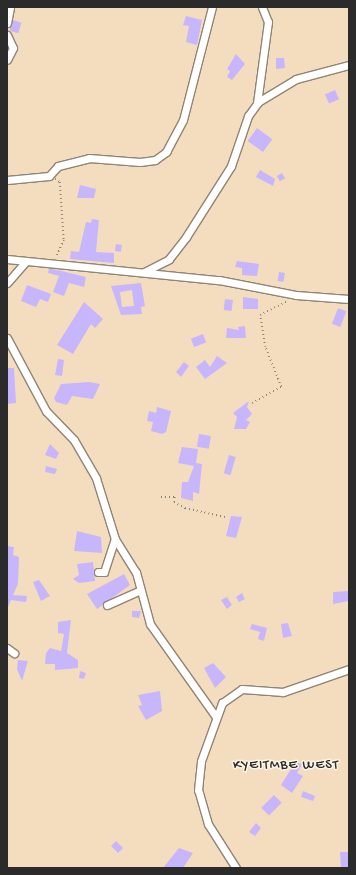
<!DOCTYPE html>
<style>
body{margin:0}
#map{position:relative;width:356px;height:875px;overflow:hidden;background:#f4ddbe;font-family:"Gochi Hand",sans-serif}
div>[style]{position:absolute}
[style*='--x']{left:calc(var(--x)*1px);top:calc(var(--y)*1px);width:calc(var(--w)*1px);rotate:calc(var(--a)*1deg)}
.building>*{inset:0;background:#c7b6fb;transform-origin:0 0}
.path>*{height:1.5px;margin-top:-0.75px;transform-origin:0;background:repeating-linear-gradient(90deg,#908474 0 1px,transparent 0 4px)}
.roads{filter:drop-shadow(1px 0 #908474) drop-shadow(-1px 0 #908474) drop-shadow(0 1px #908474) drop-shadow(0 -1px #908474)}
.minor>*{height:7px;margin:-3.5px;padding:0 3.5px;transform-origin:3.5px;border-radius:3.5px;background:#fff}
span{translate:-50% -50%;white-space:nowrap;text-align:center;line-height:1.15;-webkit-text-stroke:3px #fcf5e5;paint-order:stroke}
.quarter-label{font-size:14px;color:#2b2b2b;letter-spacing:1px}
.frame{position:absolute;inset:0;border:8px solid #2b2b2b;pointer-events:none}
</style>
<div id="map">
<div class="building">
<i style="clip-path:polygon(186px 16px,202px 20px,197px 45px,186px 42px,189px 26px,183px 25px)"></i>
<i style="left:13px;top:20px;width:9px;height:11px;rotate:18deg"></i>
<i style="clip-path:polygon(236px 54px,245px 64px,232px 80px,227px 77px,230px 71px,227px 69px)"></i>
<i style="clip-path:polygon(276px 58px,284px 58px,285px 68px,276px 69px)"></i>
<i style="left:335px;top:90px;width:10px;height:11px;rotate:66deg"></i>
<i style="left:257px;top:128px;width:19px;height:16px;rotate:36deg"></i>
<i style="clip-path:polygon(260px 170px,275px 179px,273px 186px,256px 177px)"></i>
<i style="left:282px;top:173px;width:6px;height:6px;rotate:59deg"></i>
<i style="clip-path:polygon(80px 185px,96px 189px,94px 198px,77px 198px)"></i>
<i style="clip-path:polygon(92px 219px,99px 220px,96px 252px,114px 253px,114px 263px,70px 259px,71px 251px,79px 252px,86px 222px,91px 223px)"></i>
<i style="left:116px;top:244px;width:6px;height:7px;rotate:9deg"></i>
<i style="clip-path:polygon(237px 261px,259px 264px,257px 276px,242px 275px,242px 268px,235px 267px)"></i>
<i style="clip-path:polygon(49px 268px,86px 277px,84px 287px,69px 283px,64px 296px,53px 292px,59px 276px,48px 273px)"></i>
<i style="left:279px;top:272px;width:6px;height:9px;rotate:9deg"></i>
<i style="clip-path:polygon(evenodd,141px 283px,145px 306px,141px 307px,142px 314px,121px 315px,111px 286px,141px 283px,132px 290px,134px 306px,122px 307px,120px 292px,132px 290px)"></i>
<i style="clip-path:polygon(27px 285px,51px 294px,48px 302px,40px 299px,36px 307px,21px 301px)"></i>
<i style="clip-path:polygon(243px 297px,258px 299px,258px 309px,243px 309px)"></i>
<i style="left:225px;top:299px;width:8px;height:11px;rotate:7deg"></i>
<i style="clip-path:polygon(84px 302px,103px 319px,95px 328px,91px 324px,73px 354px,57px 345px)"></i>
<i style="left:338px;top:308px;width:9px;height:17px;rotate:21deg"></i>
<i style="clip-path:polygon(245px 326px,246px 338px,226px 338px,227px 328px,239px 330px,238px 327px)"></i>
<i style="left:203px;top:334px;width:9px;height:13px;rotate:69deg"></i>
<i style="clip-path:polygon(217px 356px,227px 363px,205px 379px,196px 367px,205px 360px,210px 367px)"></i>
<i style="clip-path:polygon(58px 359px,64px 360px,62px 376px,55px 375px)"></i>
<i style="clip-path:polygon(184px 362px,189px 366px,181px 377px,176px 372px)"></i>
<i style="clip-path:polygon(7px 368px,14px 368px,16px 403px,7px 404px)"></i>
<i style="clip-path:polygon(89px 382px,100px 384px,93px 399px,72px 396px,67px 405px,56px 402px,54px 398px,61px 384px)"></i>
<i style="clip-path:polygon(249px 401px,247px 407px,252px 414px,246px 420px,250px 422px,246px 429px,234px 429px,237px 417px,233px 413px)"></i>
<i style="clip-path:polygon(157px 407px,171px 411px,166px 432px,162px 434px,151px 431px,153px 422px,147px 421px,149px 411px,156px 413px)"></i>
<i style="left:199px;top:434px;width:12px;height:13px;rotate:9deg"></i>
<i style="clip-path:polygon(50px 444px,59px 453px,56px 459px,45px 455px)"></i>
<i style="clip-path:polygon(182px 447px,198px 449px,196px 463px,202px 464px,199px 494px,193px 492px,193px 501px,181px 498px,182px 482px,188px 482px,194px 466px,178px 463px)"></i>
<i style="left:229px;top:455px;width:7px;height:19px;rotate:16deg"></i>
<i style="clip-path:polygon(46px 466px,57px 469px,55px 474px,45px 472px)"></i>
<i style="clip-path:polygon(231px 516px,242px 517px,236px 538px,226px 536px)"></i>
<i style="clip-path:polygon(77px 531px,101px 537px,102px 553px,74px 551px)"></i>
<i style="clip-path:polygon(7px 546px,14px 547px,13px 555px,19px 557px,18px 584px,13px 595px,27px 596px,26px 602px,11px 600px,8px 607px)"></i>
<i style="clip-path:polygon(93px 562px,95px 581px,79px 583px,73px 579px,79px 575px,77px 564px)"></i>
<i style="clip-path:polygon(124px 574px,130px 585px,97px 609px,87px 594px)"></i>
<i style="clip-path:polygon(39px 580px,50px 596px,41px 601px,33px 582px)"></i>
<i style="clip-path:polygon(349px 591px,349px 601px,333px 604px,333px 592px)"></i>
<i style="clip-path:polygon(242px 593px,245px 599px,239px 602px,236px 597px)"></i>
<i style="clip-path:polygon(227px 597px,232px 605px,227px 609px,221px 600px)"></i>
<i style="clip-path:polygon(132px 611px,141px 611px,139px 618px,132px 617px)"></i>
<i style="clip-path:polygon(71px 620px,67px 653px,78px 660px,78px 668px,55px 670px,55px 664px,45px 664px,46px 653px,50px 648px,61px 651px,64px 634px,58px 633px,58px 622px)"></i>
<i style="clip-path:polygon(288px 623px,292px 636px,283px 638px,281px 624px)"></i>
<i style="clip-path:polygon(252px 624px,267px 628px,264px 641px,258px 639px,260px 632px,250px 629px)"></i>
<i style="clip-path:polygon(18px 660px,28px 661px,22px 681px,17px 669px)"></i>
<i style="clip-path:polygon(213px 663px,226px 677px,215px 688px,204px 668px)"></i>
<i style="clip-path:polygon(80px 671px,86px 673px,84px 679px,79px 678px)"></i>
<i style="clip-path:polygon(160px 691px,162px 711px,146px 720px,138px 706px,142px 705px,138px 695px)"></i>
<i style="clip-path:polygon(296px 761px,302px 765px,297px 773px,303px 776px,292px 793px,281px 785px)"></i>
<i style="clip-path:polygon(303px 791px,315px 796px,313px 801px,301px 797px)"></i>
<i style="left:274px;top:795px;width:11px;height:18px;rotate:45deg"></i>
<i style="clip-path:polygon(256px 823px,261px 828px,255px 836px,249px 832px)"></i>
<i style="left:116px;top:841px;width:10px;height:7px;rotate:45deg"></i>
<i style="clip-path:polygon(179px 848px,193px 853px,183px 868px,163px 868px)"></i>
<i style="clip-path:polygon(340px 852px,349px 852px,348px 868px,341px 868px)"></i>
</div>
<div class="path">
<i style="--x:55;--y:179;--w:6;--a:31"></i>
<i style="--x:60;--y:182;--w:58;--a:86.1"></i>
<i style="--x:64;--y:240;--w:17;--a:114"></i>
<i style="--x:252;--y:403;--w:33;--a:-29"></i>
<i style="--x:281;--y:387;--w:43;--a:-111.8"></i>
<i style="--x:265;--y:347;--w:32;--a:-99"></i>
<i style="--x:260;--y:315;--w:30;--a:-27"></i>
<i style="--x:161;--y:497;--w:14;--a:0"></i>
<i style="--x:175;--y:497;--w:5;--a:101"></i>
<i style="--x:174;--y:502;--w:13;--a:29"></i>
<i style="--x:185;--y:508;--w:41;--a:12.7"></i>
</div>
<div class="roads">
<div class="minor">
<i style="--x:7;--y:23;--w:16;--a:-79"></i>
<i style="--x:7;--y:35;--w:14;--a:65"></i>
<i style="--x:13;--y:48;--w:13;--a:117"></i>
<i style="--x:257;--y:103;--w:82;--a:-82.3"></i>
<i style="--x:268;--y:22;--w:16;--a:-112"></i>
<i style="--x:7;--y:180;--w:42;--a:-5.4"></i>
<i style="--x:49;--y:176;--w:13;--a:-48"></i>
<i style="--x:58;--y:166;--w:32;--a:-14"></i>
<i style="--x:89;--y:158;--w:51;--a:4.5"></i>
<i style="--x:140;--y:162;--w:15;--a:-8"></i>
<i style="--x:155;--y:160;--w:14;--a:-36"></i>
<i style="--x:166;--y:152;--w:36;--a:-62"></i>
<i style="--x:183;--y:120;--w:117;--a:-75.6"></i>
<i style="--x:7;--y:259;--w:213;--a:5.7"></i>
<i style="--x:219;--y:280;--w:78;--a:11"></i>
<i style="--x:296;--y:295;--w:53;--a:4.3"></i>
<i style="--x:144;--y:272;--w:28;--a:-27"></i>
<i style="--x:169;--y:259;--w:28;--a:-52"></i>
<i style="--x:186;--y:237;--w:84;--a:-57.6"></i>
<i style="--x:231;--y:166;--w:53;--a:-71.2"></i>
<i style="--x:248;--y:116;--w:17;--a:-54"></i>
<i style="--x:258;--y:102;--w:44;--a:-31.2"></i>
<i style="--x:296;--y:79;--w:55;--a:-14.8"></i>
<i style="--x:7;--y:283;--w:28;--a:-49"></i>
<i style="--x:7;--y:338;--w:83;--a:61.9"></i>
<i style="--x:46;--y:411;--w:40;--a:46"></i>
<i style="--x:74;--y:440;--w:44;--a:59.9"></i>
<i style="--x:96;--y:478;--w:64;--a:72.7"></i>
<i style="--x:115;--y:539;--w:39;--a:58"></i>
<i style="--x:136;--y:572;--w:54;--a:74.9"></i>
<i style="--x:150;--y:624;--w:114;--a:54.6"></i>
<i style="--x:98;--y:572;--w:6;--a:0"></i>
<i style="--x:104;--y:572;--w:35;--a:-72"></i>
<i style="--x:107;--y:605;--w:36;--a:-24"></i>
<i style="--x:7;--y:648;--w:9;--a:36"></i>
<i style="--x:236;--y:868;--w:52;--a:-122.5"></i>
<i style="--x:208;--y:824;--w:35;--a:-106"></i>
<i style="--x:198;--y:790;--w:29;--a:-84"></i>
<i style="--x:201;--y:761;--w:62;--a:-70.1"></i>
<i style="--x:222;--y:703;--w:24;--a:-35"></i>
<i style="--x:242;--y:689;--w:41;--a:4.2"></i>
<i style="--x:283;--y:692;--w:70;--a:-19.2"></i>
</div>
</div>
<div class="quarter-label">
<span style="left:286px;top:766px">KYEITMBE WEST</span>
</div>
<div class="frame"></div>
</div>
